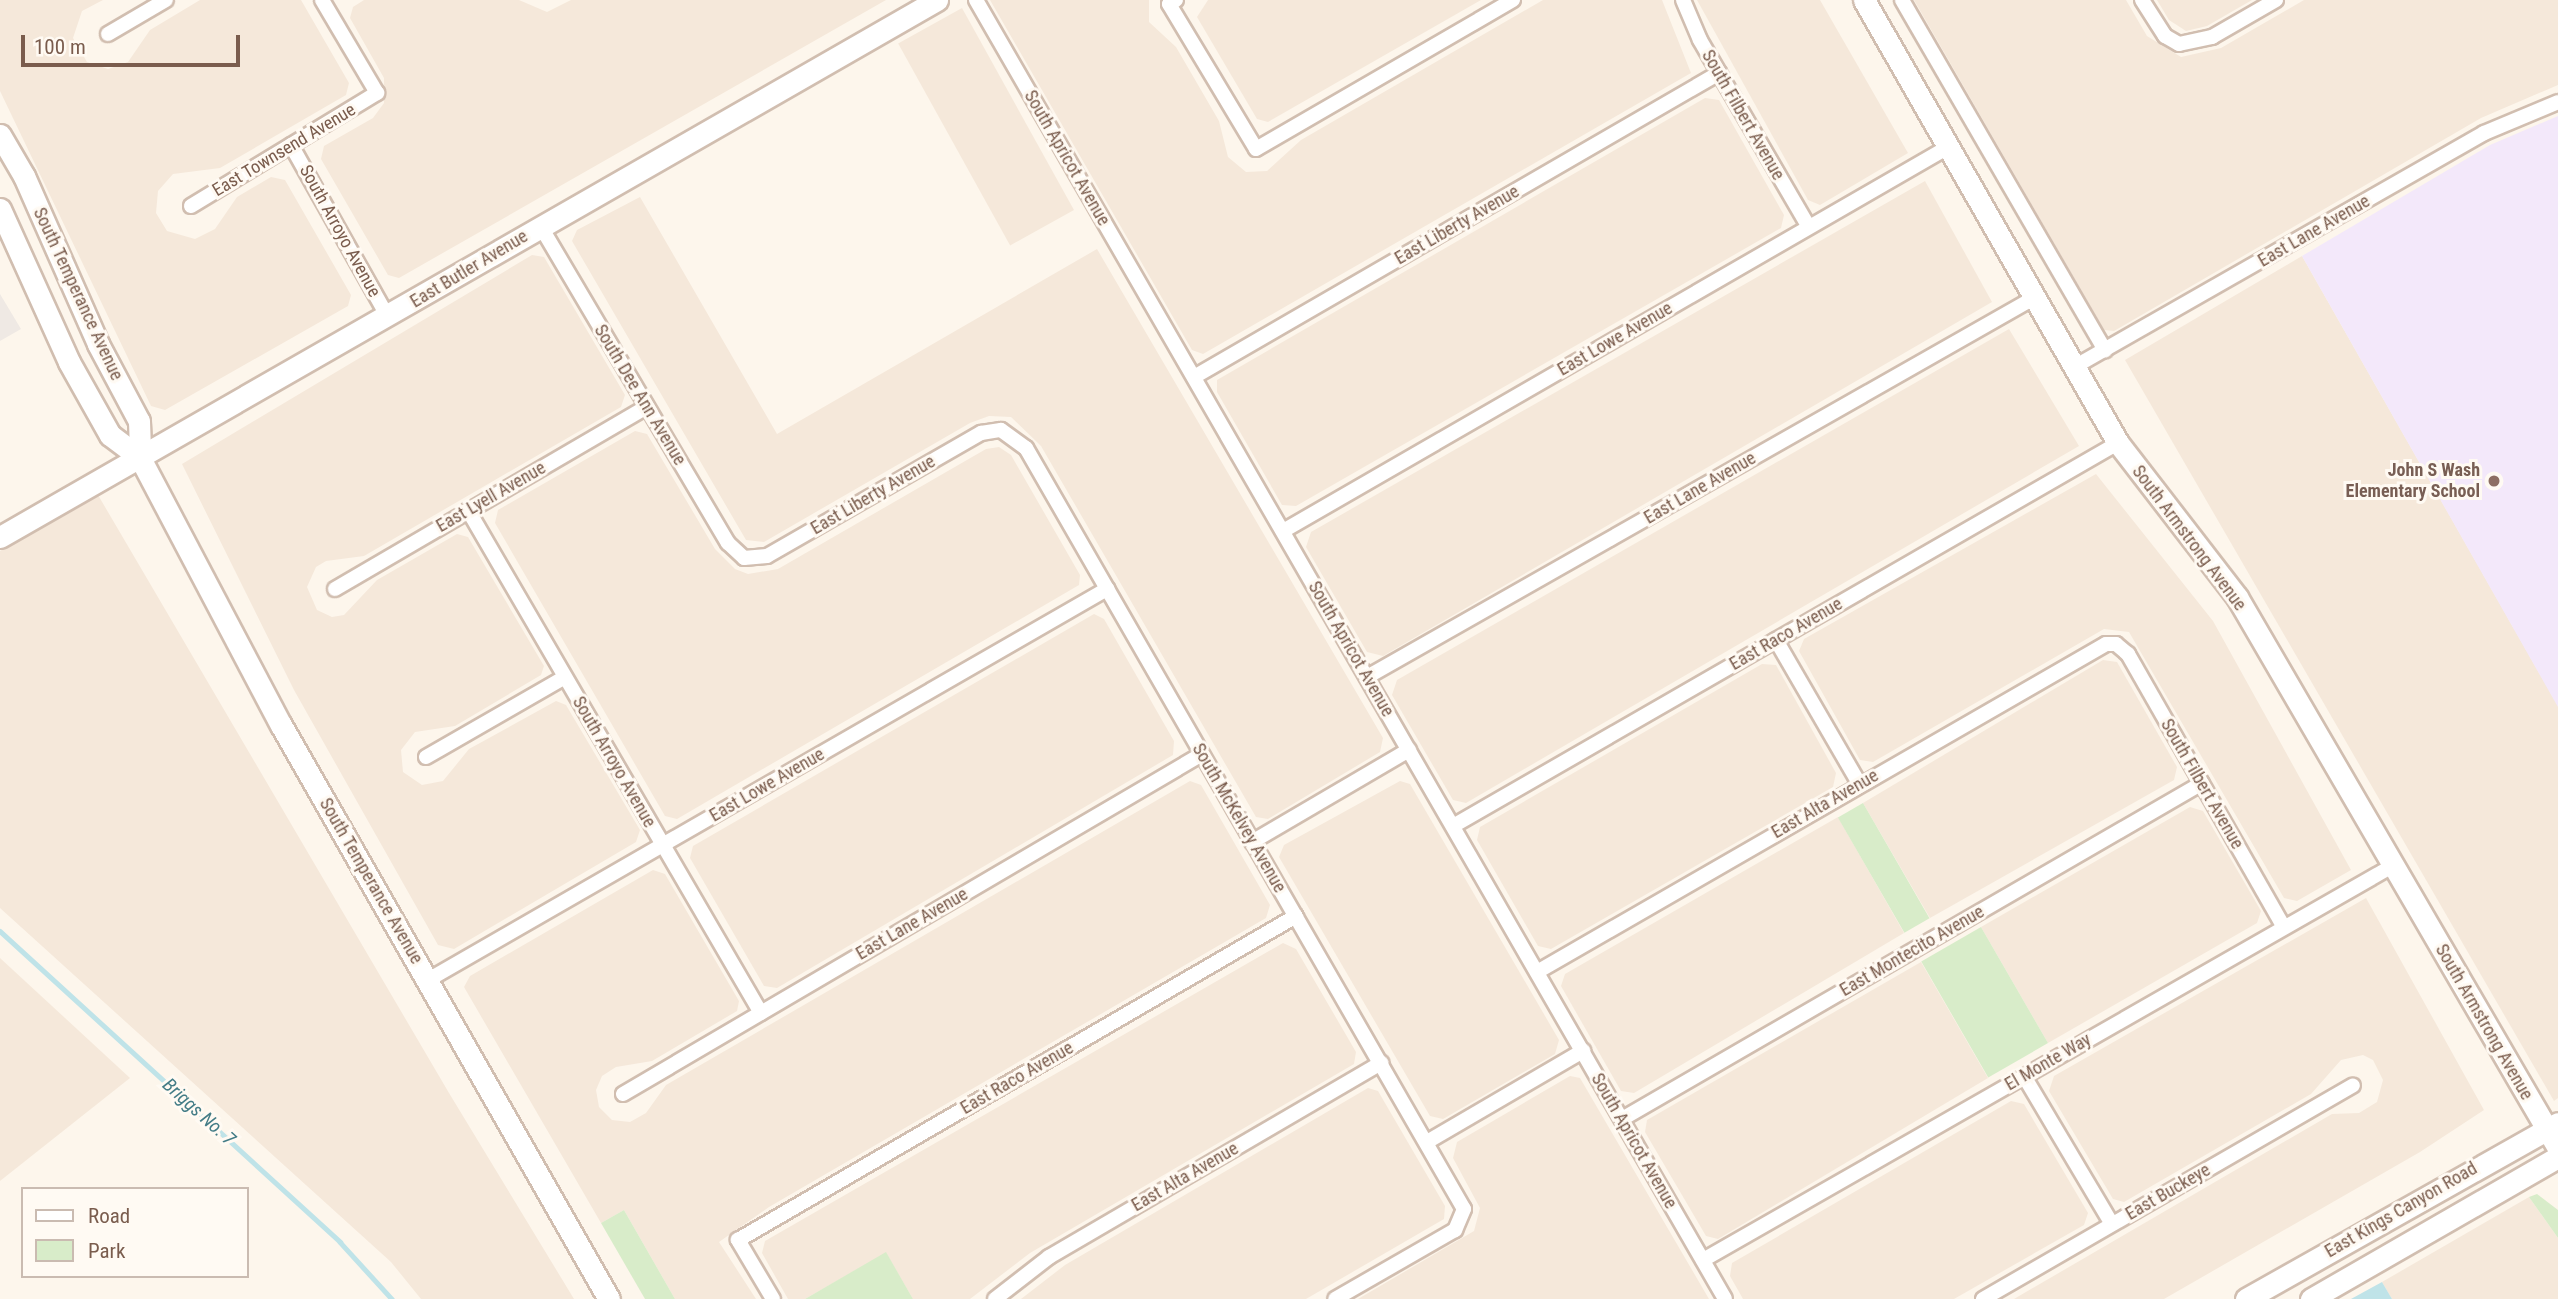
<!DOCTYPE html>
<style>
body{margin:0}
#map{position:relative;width:2558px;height:1299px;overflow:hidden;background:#fdf6ec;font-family:"Roboto Condensed",sans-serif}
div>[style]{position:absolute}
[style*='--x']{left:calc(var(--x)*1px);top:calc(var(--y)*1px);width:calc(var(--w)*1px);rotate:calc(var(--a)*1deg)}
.residential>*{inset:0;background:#f5e8da;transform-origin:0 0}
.industrial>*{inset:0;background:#efe9e4}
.education>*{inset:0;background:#f3e8fa}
.green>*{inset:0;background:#d8ecc9;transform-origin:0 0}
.water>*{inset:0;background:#bfe3e8}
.stream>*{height:4.5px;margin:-2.25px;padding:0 2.25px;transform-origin:2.25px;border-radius:2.25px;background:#bfe3e8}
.roads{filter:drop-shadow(2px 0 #d1beb0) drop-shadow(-2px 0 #d1beb0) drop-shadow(0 2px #d1beb0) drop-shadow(0 -2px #d1beb0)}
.street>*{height:14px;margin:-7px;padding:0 7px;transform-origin:7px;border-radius:7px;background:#fff}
.secondary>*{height:21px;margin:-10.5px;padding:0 10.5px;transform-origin:10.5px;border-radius:10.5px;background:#fff}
.dots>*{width:19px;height:19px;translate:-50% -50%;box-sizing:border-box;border:4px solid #fffaf3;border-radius:50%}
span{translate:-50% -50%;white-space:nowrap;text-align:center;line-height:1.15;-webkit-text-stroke:6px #fffaf3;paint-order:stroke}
.street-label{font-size:18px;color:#7a5c4d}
.education-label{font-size:18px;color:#785e54;font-weight:700}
.right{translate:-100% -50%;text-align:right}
.water-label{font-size:19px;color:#437c86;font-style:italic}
.legend{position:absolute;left:21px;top:1187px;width:228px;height:91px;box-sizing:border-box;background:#fffaf3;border:2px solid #cabbb1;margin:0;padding:9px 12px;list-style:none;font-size:21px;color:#7a5c4d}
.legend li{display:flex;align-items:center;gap:14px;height:35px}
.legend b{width:35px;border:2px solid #cabbb1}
.scale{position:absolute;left:21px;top:35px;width:219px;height:32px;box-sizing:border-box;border:4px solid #7a5c4d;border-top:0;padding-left:9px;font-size:21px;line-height:24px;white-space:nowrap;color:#7a5c4d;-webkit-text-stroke:5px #fffaf3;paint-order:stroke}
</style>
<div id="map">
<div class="residential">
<i style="clip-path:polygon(0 0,103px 0,82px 11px,73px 38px,87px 62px,108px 69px,128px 62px,150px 30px,200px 0,301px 0,349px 83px,346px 95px,220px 168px,173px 174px,158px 191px,156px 213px,167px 231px,195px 239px,215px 229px,237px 197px,271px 177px,285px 180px,351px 295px,348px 306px,165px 410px,151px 406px,0 91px)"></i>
<i style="clip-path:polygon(364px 0,519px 0,547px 12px,571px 0,886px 0,399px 278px,388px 275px,321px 159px,324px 146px,373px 118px,384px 103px,384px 78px,350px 18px,353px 7px)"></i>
<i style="clip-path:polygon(990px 0,1149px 0,1149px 22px,1176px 47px,1219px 121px,1228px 157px,1246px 172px,1267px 171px,1301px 140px,1543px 0,1662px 0,1691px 73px,1203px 354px,1192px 350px)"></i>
<i style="clip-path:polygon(1208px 0,1481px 0,1268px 122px,1257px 119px,1197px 17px)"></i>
<i style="clip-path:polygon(1697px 0,1820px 0,1908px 153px,1820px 205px,1808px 200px)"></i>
<i style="clip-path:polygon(1914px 0,2126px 0,2147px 36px,2181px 57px,2221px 48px,2304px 0,2558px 0,2558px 85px,2481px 118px,2114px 331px,2104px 330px)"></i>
<i style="clip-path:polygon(2157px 0,2252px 0,2207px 26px,2186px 31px,2169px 20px)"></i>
<i style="left:962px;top:8px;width:231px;height:73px;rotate:61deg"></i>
<i style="clip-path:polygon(1705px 98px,1719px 100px,1784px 215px,1781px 228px,1296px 506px,1282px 505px,1217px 392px,1217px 380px)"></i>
<i style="clip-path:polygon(1925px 181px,1992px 302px,1383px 656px,1367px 652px,1306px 547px,1311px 532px)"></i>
<i style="clip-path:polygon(640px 197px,777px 434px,1097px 249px,1383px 738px,1380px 752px,1268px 819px,1256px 817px,1041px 446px,1011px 417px,989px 416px,970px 423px,764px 542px,746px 540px,572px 241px,577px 230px)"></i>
<i style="clip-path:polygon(532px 255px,544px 257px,625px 395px,621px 407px,364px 556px,326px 561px,316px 567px,307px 587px,317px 610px,332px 617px,344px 615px,377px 580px,457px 534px,468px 537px,544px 666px,541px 675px,455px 726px,415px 732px,401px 750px,403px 772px,422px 785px,443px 781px,469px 749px,556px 701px,566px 705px,640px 830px,636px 842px,454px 949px,438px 945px,294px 690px,182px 464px)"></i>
<i style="clip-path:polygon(2302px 256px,2558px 706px,2558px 1098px,2554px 1101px,2125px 360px)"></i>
<i style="clip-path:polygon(2009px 329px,2079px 446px,1466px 803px,1453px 800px,1392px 695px,1397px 680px)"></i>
<i style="clip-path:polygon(635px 431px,647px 434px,715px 549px,735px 569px,748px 574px,778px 569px,986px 449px,999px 447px,1011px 455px,1080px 575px,1079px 585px,677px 819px,665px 816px,495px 523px,498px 510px)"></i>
<i style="clip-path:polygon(2096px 474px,2213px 621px,2351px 870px,2297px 901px,2284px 898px,2129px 632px,2104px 629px,1873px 762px,1860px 760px,1799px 651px,1804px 639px)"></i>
<i style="clip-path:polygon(98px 495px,449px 1093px,574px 1299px,421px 1299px,391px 1262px,0 908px,0 551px)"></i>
<i style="clip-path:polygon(1094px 614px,1104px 619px,1174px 741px,1173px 755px,777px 988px,764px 986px,690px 858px,693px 846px)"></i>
<i style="clip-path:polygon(2103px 660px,2117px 662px,2177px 767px,2174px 780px,1930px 918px,1863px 803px)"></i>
<i style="clip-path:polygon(1762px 664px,1776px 665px,1836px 773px,1833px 787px,1551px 949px,1538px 946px,1477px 840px,1480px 827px)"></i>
<i style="clip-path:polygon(1190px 781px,1201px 785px,1270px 905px,1266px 918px,769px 1207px,719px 1242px,756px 1299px,675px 1299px,624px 1210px,601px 1223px,464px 987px,470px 976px,653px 870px,665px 874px,739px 1001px,737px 1011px,652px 1061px,616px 1067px,602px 1076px,596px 1090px,599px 1107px,612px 1120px,630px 1122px,646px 1113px,666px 1085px)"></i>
<i style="clip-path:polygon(1400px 781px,1410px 784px,1559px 1040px,1555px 1054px,1443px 1119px,1430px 1116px,1279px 857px,1284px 845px)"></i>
<i style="clip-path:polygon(2190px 807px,2203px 811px,2261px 911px,2257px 923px,2048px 1043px,1981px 927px)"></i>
<i style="clip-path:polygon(1838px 817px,1904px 933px,1634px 1093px,1621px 1091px,1561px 986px,1565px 974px)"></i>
<i style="clip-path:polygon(2366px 898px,2484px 1110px,2420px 1152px,2164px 1299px,2014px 1299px,2332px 1114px,2359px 1113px,2377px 1102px,2383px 1080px,2373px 1060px,2363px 1055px,2341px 1060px,2311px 1094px,2124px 1202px,2113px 1199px,2049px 1091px,2054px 1076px)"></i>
<i style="clip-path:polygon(1283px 943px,1296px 949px,1356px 1052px,1354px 1064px,1030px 1253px,970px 1299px,913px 1299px,886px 1253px,805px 1299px,788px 1299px,762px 1253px,765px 1241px)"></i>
<i style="clip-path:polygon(0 958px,130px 1078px,0 1181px)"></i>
<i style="clip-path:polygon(1921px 962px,1988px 1078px,1718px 1239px,1706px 1236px,1645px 1132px,1647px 1120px)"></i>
<i style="clip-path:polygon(1570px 1076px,1580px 1078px,1709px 1299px,1358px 1299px,1474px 1231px,1480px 1208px,1453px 1158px,1457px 1142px)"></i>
<i style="clip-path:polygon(1368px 1088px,1378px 1091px,1445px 1206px,1444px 1219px,1306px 1299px,1021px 1299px,1065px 1265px)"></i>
<i style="clip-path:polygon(2011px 1101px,2024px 1104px,2088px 1213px,2084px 1225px,1954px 1299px,1743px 1299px,1730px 1276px,1732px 1263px)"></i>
<i style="clip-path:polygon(2529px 1197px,2558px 1238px,2558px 1299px,2392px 1299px,2382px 1282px)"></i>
</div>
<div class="industrial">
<i style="clip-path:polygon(0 294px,21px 329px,0 341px)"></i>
</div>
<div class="education">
<i style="clip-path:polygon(2558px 116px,2558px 707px,2302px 256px,2490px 145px)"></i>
</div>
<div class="green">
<i style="left:1863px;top:803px;width:133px;height:29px;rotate:60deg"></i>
<i style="left:1981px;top:927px;width:134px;height:69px;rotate:60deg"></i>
<i style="clip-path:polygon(2537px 1194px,2558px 1210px,2558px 1238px,2529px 1197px)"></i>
<i style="clip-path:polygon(624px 1210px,675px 1299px,645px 1299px,601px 1223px)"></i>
<i style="clip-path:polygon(886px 1252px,913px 1299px,805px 1299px)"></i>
</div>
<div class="water">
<i style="clip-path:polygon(2382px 1282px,2392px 1299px,2351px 1299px)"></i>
</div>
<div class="stream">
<i style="--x:0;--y:931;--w:461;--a:42.4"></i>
<i style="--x:340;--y:1242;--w:77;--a:47.6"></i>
</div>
<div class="roads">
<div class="street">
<i style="--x:976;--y:0;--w:1499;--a:60.03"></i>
<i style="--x:1176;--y:0;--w:8;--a:150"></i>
<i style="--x:1169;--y:4;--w:169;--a:59"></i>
<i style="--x:1256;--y:149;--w:297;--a:-30.1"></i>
<i style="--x:1683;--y:0;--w:43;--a:67"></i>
<i style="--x:1700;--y:40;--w:216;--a:59.8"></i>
<i style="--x:1902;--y:0;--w:405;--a:59.9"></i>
<i style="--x:2142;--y:0;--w:43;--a:57.4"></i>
<i style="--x:2165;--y:36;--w:16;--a:30"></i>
<i style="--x:2179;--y:44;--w:34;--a:-12"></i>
<i style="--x:2212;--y:37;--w:74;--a:-30"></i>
<i style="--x:108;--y:34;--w:67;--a:-30.4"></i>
<i style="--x:291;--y:145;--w:197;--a:60.6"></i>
<i style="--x:191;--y:206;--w:218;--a:-31.3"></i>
<i style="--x:377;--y:93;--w:108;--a:-120.6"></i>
<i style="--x:541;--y:227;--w:367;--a:59.4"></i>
<i style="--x:728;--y:543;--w:22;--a:43"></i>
<i style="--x:744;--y:558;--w:23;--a:-5"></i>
<i style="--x:767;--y:556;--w:247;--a:-29.9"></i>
<i style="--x:981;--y:433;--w:20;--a:-9"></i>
<i style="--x:1001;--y:430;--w:31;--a:36"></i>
<i style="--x:1026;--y:448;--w:878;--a:60.08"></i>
<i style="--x:1464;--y:1209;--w:23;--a:113"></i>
<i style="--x:1455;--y:1230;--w:138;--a:150.1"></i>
<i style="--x:2074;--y:367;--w:472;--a:-29.7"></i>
<i style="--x:2484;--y:133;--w:80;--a:-22.7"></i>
<i style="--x:1194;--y:377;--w:607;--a:-30.07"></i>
<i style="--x:468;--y:510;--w:582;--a:59.78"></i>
<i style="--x:1283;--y:531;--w:768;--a:-30"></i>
<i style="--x:335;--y:589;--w:361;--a:-30.3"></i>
<i style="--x:1776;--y:640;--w:165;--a:59.9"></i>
<i style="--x:1367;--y:677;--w:767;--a:-29.61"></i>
<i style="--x:426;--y:757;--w:160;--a:-29.9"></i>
<i style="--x:1453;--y:826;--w:767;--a:-29.94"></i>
<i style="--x:1252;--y:842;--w:182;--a:-30.4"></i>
<i style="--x:1537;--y:972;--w:657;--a:-29.96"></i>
<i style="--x:2106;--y:644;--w:10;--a:0"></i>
<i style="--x:2116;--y:644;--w:16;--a:40"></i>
<i style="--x:2128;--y:654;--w:314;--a:60.3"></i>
<i style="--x:428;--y:980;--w:784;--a:-29.94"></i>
<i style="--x:2024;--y:1076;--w:172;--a:59.3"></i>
<i style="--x:623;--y:1094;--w:671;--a:-30.42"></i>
<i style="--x:1622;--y:1119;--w:670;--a:-30.08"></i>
<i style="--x:1427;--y:1142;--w:181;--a:-30.3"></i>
<i style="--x:1703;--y:1260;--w:796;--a:-29.75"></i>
<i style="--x:773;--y:1299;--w:69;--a:-120.7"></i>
<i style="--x:738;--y:1240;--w:645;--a:-30.14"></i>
<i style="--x:995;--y:1299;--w:68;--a:-37.9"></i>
<i style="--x:1049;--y:1257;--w:385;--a:-30.3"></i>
<i style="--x:1983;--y:1299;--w:427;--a:-30"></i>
</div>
<div class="secondary">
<i style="--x:1864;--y:0;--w:511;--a:60.17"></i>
<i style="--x:2118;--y:443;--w:195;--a:52.3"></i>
<i style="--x:2237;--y:597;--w:638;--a:59.78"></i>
<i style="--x:0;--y:135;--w:48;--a:59.7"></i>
<i style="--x:24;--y:176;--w:184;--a:66.2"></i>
<i style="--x:98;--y:344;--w:87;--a:62"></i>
<i style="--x:139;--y:421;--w:37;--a:88"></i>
<i style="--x:140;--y:458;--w:302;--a:62.2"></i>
<i style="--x:281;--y:725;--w:661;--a:60.26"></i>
<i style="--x:0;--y:209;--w:168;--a:65.7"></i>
<i style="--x:69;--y:362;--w:84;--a:60.7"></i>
<i style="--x:110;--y:435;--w:38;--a:37"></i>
<i style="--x:0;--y:537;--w:1080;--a:-29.82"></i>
<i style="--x:2246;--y:1299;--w:358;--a:-29.4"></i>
<i style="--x:2311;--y:1299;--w:285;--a:-29.9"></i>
</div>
</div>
<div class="dots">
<i style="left:2494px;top:481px;background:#8d6e63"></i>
</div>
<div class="street-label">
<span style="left:1743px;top:115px;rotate:60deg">South Filbert Avenue</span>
<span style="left:284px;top:150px;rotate:-31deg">East Townsend Avenue</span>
<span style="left:1067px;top:158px;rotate:60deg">South Apricot Avenue</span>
<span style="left:1457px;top:225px;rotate:-30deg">East Liberty Avenue</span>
<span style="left:340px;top:231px;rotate:61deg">South Arroyo Avenue</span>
<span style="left:2314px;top:231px;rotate:-30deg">East Lane Avenue</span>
<span style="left:469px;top:269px;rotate:-31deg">East Butler Avenue</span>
<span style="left:78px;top:294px;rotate:65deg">South Temperance Avenue</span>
<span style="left:1615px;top:339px;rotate:-30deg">East Lowe Avenue</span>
<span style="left:640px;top:395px;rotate:59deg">South Dee Ann Avenue</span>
<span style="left:1700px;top:488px;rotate:-30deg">East Lane Avenue</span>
<span style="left:873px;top:495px;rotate:-30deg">East Liberty Avenue</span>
<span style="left:491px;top:497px;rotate:-30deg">East Lyell Avenue</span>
<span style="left:2189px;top:538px;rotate:53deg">South Armstrong Avenue</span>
<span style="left:1786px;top:634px;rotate:-30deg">East Raco Avenue</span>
<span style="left:1351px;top:649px;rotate:60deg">South Apricot Avenue</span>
<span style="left:614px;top:762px;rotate:60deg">South Arroyo Avenue</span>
<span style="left:2202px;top:784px;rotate:60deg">South Filbert Avenue</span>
<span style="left:767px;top:785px;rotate:-30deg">East Lowe Avenue</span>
<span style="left:1825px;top:804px;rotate:-30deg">East Alta Avenue</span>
<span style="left:1239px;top:818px;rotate:60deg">South McKelvey Avenue</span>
<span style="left:371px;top:881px;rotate:60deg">South Temperance Avenue</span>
<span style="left:912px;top:924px;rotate:-30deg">East Lane Avenue</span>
<span style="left:1912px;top:951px;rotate:-30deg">East Montecito Avenue</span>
<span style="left:2484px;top:1022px;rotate:60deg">South Armstrong Avenue</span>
<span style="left:2048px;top:1062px;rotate:-30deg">El Monte Way</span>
<span style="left:1017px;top:1078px;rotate:-30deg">East Raco Avenue</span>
<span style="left:1634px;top:1141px;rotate:60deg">South Apricot Avenue</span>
<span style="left:1185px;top:1177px;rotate:-30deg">East Alta Avenue</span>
<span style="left:2168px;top:1192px;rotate:-30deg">East Buckeye</span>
<span style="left:2401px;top:1210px;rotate:-30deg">East Kings Canyon Road</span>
</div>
<div class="education-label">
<span class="right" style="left:2480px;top:481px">John S Wash<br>Elementary School</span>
</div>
<div class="water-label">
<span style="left:199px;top:1112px;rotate:42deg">Briggs No. 7</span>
</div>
<ul class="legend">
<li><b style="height:9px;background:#fff"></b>Road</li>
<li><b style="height:19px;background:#d8ecc9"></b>Park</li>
</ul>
<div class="scale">100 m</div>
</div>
